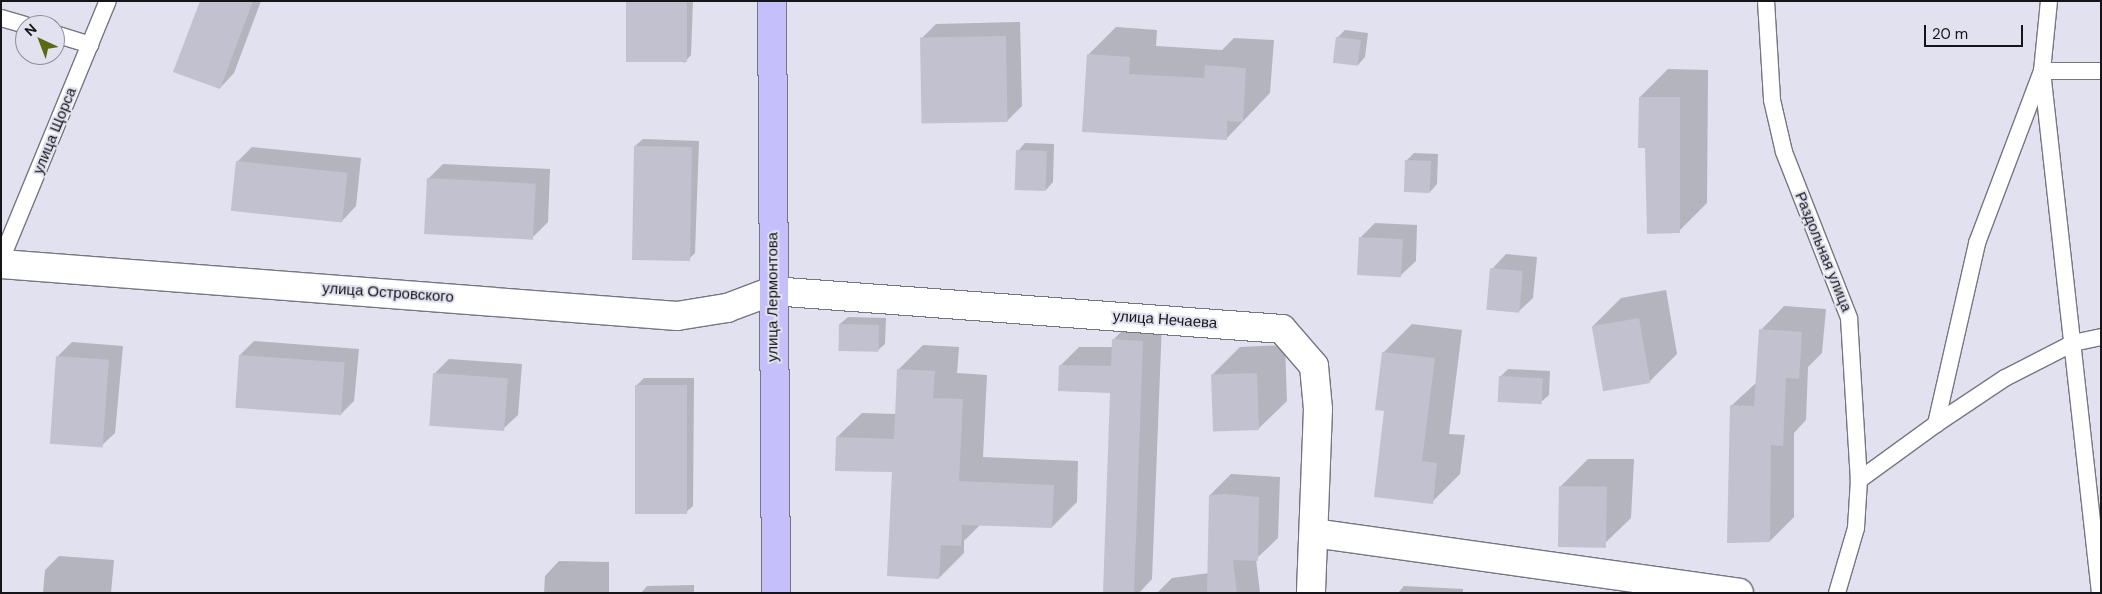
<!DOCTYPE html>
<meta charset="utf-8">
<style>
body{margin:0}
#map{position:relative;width:2102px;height:594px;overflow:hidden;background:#e1e1ef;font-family:"DM Sans",sans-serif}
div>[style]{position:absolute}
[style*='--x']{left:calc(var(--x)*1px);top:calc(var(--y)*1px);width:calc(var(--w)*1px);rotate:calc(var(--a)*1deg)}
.shadow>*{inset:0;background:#0003}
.building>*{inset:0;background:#c2c1cf;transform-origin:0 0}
.roads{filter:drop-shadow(1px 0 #767682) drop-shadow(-1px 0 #767682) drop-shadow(0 1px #767682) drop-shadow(0 -1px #767682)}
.service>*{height:16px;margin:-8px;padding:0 8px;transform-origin:8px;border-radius:8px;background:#fff}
.minor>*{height:28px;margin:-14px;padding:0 14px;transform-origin:14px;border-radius:14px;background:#fff}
.primary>*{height:28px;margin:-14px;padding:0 14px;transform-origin:14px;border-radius:14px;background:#c5bffb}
span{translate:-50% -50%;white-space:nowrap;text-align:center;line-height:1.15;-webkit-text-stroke:4px #e1e1ef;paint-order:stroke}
.street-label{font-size:15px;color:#151519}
.frame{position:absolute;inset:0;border:2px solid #151519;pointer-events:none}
.north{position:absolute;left:15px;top:15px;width:50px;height:50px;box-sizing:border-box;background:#e1e1ef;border:1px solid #8f8f99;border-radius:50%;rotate:317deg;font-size:14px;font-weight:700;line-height:20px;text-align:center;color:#151519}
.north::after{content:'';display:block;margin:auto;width:18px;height:22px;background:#5a6913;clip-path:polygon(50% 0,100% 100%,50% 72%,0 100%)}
.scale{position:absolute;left:1924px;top:25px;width:99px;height:22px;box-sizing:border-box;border:2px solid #151519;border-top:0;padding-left:6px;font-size:15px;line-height:18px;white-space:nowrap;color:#151519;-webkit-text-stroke:4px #e1e1ef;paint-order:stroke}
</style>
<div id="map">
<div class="shadow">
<i style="clip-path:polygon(201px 1px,261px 1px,234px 73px,220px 88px)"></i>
<i style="clip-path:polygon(627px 1px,693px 1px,691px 55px,684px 63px)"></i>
<i style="clip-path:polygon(1020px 22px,1022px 106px,1007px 121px,921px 39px,936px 24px)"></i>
<i style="clip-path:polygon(1116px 27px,1157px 30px,1156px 46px,1222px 50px,1234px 38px,1274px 40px,1270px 93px,1226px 139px,1088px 55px)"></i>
<i style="clip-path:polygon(1345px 30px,1368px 33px,1365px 57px,1358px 65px,1337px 38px)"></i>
<i style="clip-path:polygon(1668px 69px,1708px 70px,1707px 203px,1679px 231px,1646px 147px,1640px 97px)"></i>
<i style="clip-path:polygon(643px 139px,699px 141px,695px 253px,688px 260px,635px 146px)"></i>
<i style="clip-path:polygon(1025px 143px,1054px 144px,1053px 182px,1046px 190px,1018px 151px)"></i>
<i style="clip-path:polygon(252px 147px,361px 158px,356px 206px,342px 221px,237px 162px)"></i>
<i style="clip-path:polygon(1414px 153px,1438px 154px,1437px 184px,1430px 192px,1406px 161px)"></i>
<i style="clip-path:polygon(443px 164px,550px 169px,548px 222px,533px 237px,428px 179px)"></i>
<i style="clip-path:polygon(1375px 223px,1417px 225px,1416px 261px,1401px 275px,1360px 238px)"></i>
<i style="clip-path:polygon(1506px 254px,1537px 257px,1533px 298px,1518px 312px,1492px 269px)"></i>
<i style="clip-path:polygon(1666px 290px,1677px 354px,1649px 382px,1593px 326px,1621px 298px)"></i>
<i style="clip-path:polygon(1784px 306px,1826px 309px,1822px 353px,1808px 367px,1806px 420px,1794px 433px,1794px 517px,1770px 541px,1731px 406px,1757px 382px,1761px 330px)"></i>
<i style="clip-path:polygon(848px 317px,886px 318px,885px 344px,877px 351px,840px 324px)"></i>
<i style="clip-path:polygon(1132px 321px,1162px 322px,1152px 579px,1139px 593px,1104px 593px,1111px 392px,1060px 366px,1079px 347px,1113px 347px,1113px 340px)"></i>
<i style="clip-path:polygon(1412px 324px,1462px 330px,1449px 434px,1465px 435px,1460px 474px,1432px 502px,1385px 410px,1376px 409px,1384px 352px)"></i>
<i style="clip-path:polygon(254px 341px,359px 349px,354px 401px,340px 415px,240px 355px)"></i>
<i style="clip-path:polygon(72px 342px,123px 346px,115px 433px,100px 447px,58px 356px)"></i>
<i style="clip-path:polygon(923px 345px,959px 347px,957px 373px,987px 375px,983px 457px,1078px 461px,1077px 502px,1052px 527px,981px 524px,964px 541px,964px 553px,939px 578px,893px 471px,837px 437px,862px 413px,896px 414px,898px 370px)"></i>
<i style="clip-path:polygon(1285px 345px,1287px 401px,1258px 429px,1212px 375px,1240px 347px)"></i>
<i style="clip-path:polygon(449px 359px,522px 364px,518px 415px,503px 429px,434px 374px)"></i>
<i style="clip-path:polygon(1508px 369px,1550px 371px,1549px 395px,1541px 402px,1500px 377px)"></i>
<i style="clip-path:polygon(644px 378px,694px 378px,693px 506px,685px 513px,637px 385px)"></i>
<i style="clip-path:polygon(1588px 459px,1634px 459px,1631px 518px,1602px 546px,1560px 487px)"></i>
<i style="clip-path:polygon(1231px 474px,1280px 477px,1278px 538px,1256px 559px,1260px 593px,1157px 593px,1172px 578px,1209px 573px,1210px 495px)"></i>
<i style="clip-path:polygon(59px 556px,114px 560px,111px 593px,43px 593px,45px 570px)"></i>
<i style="clip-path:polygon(559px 561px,609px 562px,609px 593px,544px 593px,545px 576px)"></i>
<i style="clip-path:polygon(694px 585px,694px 593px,641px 593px,647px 586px)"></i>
<i style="clip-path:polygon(1404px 586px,1463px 589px,1463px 593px,1398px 593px)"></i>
</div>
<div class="building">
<i style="clip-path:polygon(200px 1px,253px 1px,220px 89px,173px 72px)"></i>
<i style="left:626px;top:1px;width:61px;height:61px"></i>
<i style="left:1006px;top:36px;width:86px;height:86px;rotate:89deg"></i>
<i style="left:1336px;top:37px;width:25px;height:26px;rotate:7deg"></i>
<i style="clip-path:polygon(1087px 54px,1130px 57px,1129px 74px,1204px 78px,1205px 65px,1246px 68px,1243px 122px,1227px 121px,1227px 140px,1082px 132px)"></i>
<i style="clip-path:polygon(1639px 97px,1680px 97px,1680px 233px,1647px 234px,1645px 148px,1638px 148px)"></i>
<i style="left:634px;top:146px;width:58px;height:114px;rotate:1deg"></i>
<i style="left:1016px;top:150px;width:31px;height:40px;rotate:2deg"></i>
<i style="left:1405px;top:160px;width:26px;height:32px;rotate:2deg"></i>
<i style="left:236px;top:161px;width:112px;height:50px;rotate:6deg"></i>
<i style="left:427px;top:178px;width:109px;height:56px;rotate:3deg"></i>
<i style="left:1359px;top:237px;width:44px;height:38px;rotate:3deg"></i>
<i style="left:1490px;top:268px;width:33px;height:42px;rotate:5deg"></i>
<i style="left:1639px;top:318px;width:66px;height:48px;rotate:80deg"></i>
<i style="left:839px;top:324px;width:40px;height:27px;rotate:1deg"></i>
<i style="clip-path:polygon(1759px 329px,1802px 332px,1799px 379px,1786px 378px,1783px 446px,1771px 445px,1770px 542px,1727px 543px,1730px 405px,1754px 406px)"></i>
<i style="clip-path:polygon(1112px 339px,1143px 341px,1134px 593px,1103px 593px,1110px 393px,1058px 391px,1059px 365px,1111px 366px)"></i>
<i style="clip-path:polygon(1382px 352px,1435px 358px,1422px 461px,1437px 463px,1433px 504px,1374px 497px,1384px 411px,1375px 410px)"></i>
<i style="left:239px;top:355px;width:106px;height:53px;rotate:4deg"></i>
<i style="left:56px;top:356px;width:53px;height:88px;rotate:4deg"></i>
<i style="clip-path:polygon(897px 369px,935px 371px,933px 398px,963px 399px,959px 481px,1054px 485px,1052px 528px,962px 525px,961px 546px,941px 545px,939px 579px,887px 576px,892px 472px,835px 471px,836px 437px,894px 439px)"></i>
<i style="left:433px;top:373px;width:75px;height:53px;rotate:4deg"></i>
<i style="left:1257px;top:373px;width:57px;height:46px;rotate:88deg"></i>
<i style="left:1499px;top:376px;width:44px;height:26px;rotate:3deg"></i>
<i style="left:635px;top:385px;width:52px;height:129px"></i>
<i style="left:1559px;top:486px;width:48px;height:61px;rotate:1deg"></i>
<i style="clip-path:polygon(1225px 494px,1259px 497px,1258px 561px,1233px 560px,1237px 593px,1207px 593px,1209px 495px)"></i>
</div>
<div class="roads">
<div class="service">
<i style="--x:1766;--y:1;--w:99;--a:86.5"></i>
<i style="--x:1772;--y:100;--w:53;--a:77"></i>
<i style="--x:1784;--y:152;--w:178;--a:68.6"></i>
<i style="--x:1849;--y:318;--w:162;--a:86.5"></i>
<i style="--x:1859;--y:480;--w:48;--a:93.6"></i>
<i style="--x:1856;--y:528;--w:68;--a:106.3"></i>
<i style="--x:1;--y:18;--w:25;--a:16"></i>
<i style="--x:55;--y:34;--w:37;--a:17"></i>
<i style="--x:1;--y:260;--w:280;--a:-67.6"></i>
<i style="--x:1936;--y:424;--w:83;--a:-33.7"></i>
<i style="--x:2005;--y:378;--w:76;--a:-27.2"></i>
<i style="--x:2073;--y:343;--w:29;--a:-12"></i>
<i style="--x:1859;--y:480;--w:95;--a:-36"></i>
<i style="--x:1936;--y:424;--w:186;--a:-77.2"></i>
<i style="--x:1977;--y:243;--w:184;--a:-69.3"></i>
<i style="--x:2042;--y:71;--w:70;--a:-84.3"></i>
<i style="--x:2100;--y:593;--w:525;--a:-96.34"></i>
<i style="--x:2042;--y:71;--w:59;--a:0"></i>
</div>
<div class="minor">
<i style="--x:1;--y:264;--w:678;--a:4.4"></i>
<i style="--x:677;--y:316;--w:51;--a:-9.1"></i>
<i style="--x:727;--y:308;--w:48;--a:-20.7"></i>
<i style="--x:772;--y:291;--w:511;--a:4.26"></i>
<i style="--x:1282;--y:329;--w:49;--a:49.1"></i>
<i style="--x:1314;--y:366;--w:43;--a:84.7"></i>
<i style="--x:1318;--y:409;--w:184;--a:92.2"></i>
<i style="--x:1314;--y:533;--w:429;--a:8"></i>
</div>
<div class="primary">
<i style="--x:772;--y:1;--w:592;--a:89.61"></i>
</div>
</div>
<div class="street-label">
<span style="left:55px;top:131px;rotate:-68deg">улица Щорса</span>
<span style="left:1823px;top:252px;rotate:68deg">Раздольная улица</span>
<span style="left:388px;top:293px;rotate:4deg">улица Островского</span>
<span style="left:773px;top:297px;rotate:-90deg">улица Лермонтова</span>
<span style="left:1165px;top:320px;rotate:4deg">улица Нечаева</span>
</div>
<div class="frame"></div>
<div class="north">N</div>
<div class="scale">20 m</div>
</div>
